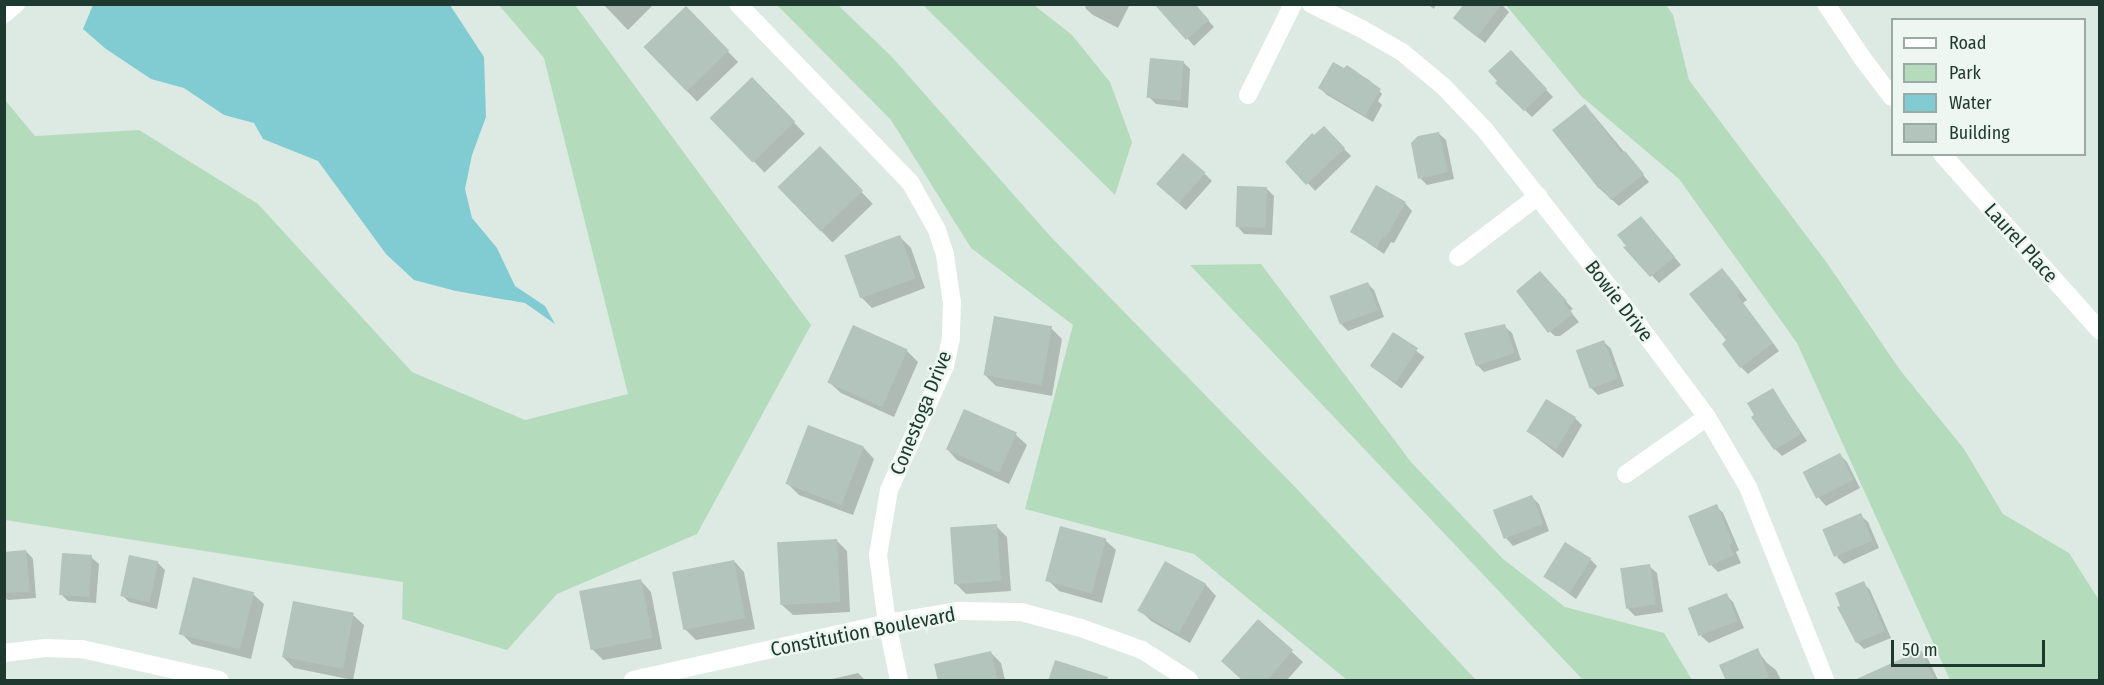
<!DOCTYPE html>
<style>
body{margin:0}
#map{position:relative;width:2104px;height:685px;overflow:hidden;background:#dde9e3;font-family:"Fira Sans Condensed",sans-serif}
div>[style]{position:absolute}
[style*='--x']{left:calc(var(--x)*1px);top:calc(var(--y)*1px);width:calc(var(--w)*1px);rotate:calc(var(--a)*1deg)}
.green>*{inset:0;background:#b4dcbc}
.water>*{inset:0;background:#81ccd2}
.shadow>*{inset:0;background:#0003;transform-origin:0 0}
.building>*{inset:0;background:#b2c4bb;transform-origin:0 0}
.minor>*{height:18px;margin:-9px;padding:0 9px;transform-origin:9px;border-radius:9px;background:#fff}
span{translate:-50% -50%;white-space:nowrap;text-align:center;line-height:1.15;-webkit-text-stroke:5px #edf6f1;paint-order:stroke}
.street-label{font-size:20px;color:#1e3930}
.frame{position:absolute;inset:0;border:6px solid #1e3930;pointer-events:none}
.legend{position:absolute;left:1891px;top:18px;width:195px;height:138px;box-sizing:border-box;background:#edf6f1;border:2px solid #9aaaa4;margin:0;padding:8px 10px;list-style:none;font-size:18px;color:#1e3930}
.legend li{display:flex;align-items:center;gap:12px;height:30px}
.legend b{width:30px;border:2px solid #9aaaa4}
.scale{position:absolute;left:1891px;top:640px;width:154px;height:27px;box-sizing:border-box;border:3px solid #1e3930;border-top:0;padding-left:8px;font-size:18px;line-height:21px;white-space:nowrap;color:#1e3930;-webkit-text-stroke:4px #edf6f1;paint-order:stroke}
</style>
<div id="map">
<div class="green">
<i style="clip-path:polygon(499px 5px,575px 5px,811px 325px,697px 534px,557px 594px,507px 650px,402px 619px,403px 582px,5px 520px,5px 100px,35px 136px,139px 130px,258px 204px,412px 372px,525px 420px,628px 394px,544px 58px)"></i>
<i style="clip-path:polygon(777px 5px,838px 5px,892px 57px,1051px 237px,1297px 489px,1476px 680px,1347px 680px,1194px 554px,1025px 509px,1073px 325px,971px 248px,891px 120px)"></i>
<i style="clip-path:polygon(923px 5px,1034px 5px,1072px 35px,1110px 82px,1132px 142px,1115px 195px)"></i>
<i style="clip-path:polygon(1506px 5px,1666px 5px,1673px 15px,1689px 80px,1827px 263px,1900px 370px,1964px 449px,2003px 514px,2069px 553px,2099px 600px,2099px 680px,1950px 680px,1797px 343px,1679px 179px,1581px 96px)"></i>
<i style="clip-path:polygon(1261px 264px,1411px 462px,1503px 559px,1565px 607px,1664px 633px,1692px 680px,1583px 680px,1190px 265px)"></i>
</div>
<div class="water">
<i style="clip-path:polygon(93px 5px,450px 5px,484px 57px,486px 117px,472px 155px,465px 189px,472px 218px,497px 248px,515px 286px,545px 306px,555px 324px,525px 303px,456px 291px,414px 280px,386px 254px,318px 161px,263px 139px,254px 123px,224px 115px,184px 88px,151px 79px,106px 49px,83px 29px)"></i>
</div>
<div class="shadow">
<i style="clip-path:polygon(603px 4px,654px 4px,628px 30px)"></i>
<i style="clip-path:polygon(1087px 4px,1130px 4px,1118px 28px,1093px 15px,1085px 8px)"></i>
<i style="clip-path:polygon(1194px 4px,1214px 27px,1194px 46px,1187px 38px)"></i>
<i style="clip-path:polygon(1427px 4px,1436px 4px,1434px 9px)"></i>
<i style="clip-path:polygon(1501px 4px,1509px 12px,1485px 43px,1462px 25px)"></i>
<i style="left:686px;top:8px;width:75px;height:57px;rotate:46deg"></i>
<i style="clip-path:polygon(1511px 52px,1553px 97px,1532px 117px,1497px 83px)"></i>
<i style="clip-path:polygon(1183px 62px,1190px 69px,1188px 108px,1156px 104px,1149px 97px)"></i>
<i style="clip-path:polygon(1347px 67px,1369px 80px,1382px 94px,1378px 101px,1382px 105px,1373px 122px,1327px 95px,1320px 88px)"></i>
<i style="left:752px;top:79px;width:76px;height:56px;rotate:46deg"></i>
<i style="clip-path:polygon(1592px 113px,1649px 182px,1619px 206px,1600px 189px)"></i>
<i style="left:1324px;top:128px;width:39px;height:50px;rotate:46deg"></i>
<i style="clip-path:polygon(1438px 133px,1446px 140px,1454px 179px,1427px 185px,1420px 178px)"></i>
<i style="left:820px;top:149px;width:76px;height:56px;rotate:46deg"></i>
<i style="clip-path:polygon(1205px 174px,1212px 181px,1186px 210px,1165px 191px)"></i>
<i style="clip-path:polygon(1267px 189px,1274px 196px,1272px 235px,1244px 234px,1237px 226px)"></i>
<i style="clip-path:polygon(1405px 203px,1412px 211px,1394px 243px,1391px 242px,1384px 254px,1352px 232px)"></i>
<i style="clip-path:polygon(1648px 225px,1681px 265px,1659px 283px,1625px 248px)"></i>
<i style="clip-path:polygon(900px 237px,911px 248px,925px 288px,872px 308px,861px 297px)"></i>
<i style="clip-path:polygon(1729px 277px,1747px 300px,1743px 303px,1779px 351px,1748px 374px,1741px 367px,1728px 341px)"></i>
<i style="clip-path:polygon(1547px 280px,1573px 309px,1570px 311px,1579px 322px,1560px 336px,1555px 336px,1547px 329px)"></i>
<i style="clip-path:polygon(1367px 283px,1374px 290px,1384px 317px,1348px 331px,1341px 324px)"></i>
<i style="clip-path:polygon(1504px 326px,1512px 333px,1521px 360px,1484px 372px,1477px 365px)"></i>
<i style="clip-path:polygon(1051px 328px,1062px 339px,1052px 396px,996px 386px,985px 375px)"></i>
<i style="left:1393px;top:334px;width:39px;height:39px;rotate:36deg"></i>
<i style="clip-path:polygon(1604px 342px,1611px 349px,1624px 386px,1598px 395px,1591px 388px)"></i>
<i style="clip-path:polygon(907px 351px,918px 362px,894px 417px,841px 393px,830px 383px)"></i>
<i style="clip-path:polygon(1773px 390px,1807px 441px,1782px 456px,1775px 449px)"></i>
<i style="clip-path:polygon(964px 411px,1016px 435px,1027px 445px,1009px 484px,957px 460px,947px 449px)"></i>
<i style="clip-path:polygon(1575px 418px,1582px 425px,1563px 458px,1529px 432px)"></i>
<i style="clip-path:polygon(864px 448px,874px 459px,853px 515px,799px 495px,788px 484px)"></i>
<i style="clip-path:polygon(1840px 455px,1847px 462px,1860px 488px,1826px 506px,1819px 498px,1805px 473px)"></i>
<i style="clip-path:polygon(1532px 497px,1539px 504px,1549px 531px,1513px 546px,1506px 538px)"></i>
<i style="clip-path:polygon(1716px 506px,1723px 513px,1739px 550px,1736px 552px,1741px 563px,1718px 572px,1711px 565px)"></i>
<i style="clip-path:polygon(1860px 515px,1868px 522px,1879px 548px,1844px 564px,1837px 557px)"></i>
<i style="clip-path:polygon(996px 526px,1007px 537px,1011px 591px,966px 594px,955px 583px)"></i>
<i style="clip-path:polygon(836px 540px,847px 551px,850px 612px,793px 615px,782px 605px)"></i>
<i style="clip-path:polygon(1105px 540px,1116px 550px,1102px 603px,1059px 591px,1048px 580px)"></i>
<i style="clip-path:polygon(26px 551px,33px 559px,36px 598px,8px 600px,4px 597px,4px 553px)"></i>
<i style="clip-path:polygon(91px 557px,99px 564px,96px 603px,68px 601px,61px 594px)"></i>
<i style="clip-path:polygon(130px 557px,158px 563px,165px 570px,157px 609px,129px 602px,122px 595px)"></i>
<i style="clip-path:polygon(1590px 559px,1597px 566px,1576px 599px,1545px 576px)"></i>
<i style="clip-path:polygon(734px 561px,744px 572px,755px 629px,696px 640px,685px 629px)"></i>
<i style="clip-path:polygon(1166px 564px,1206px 585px,1216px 596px,1190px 643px,1151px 621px,1140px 610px)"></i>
<i style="clip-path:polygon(1649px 566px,1657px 573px,1663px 612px,1635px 616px,1628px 609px)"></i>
<i style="clip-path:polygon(641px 581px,651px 592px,662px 649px,603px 660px,592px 649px)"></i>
<i style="clip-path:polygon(1863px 583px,1870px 590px,1891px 638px,1864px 649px,1857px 642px)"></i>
<i style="clip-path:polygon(253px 594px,264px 604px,251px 659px,192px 644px,181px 633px)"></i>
<i style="clip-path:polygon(1726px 595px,1733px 602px,1744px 628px,1709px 643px,1701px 636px)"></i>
<i style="clip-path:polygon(353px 615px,364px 625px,353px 680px,294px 668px,283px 657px)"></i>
<i style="clip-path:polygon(1258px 621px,1303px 662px,1287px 680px,1243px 680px)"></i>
<i style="clip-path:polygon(1757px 650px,1767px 663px,1776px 670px,1781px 680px,1728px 680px)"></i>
<i style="clip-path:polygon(990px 652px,1001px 663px,1005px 680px,940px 680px)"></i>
<i style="clip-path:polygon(1920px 652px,1928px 659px,1938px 680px,1891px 680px)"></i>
<i style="clip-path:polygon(858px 673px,865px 680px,828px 680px)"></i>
</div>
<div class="building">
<i style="clip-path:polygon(1154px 4px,1195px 4px,1209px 20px,1186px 40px)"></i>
<i style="clip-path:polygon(1464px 4px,1502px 4px,1477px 37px,1453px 18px)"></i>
<i style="left:686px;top:6px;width:62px;height:59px;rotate:46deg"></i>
<i style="clip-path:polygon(1511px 50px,1547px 89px,1524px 111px,1495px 83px,1497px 81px,1488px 71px)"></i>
<i style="left:1150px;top:58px;width:34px;height:40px;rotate:5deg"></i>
<i style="clip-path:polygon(1333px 62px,1344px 68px,1347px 65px,1381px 89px,1365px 116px,1318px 88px)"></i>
<i style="left:752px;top:77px;width:62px;height:59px;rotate:46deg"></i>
<i style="clip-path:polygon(1585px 104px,1622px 153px,1625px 151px,1644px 174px,1611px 200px,1601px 188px,1599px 189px,1552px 130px)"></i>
<i style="clip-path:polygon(1324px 126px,1345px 148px,1306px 185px,1285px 162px,1312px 133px,1314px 135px)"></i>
<i style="clip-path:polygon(1439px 132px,1448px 172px,1418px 179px,1411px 143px,1418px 136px)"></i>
<i style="left:820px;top:146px;width:62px;height:59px;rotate:46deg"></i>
<i style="left:1183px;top:153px;width:30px;height:41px;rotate:41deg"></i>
<i style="clip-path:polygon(1376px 185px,1406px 202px,1386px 237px,1383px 236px,1377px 248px,1350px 232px)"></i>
<i style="left:1237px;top:186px;width:30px;height:41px;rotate:2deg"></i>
<i style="clip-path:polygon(1641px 216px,1675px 257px,1650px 277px,1623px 247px,1626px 246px,1617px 235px)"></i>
<i style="left:900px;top:235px;width:46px;height:59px;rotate:70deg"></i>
<i style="clip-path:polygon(1722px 268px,1741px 292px,1737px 295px,1773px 343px,1740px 368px,1722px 344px,1726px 340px,1689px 294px)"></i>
<i style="clip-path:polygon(1540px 271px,1567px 301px,1564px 303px,1573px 314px,1548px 333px,1516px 291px)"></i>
<i style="left:1368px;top:282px;width:30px;height:41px;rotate:70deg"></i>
<i style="left:994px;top:316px;width:59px;height:60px;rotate:10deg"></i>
<i style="clip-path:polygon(1505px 324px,1515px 353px,1476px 366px,1464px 333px)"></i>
<i style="left:853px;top:325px;width:60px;height:63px;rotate:24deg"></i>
<i style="left:1393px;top:332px;width:30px;height:41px;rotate:33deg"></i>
<i style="left:1604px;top:340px;width:41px;height:30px;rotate:70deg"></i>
<i style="clip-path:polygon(1773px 388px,1801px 434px,1774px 450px,1751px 417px,1754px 415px,1747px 403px)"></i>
<i style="left:1546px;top:399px;width:35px;height:38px;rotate:31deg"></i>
<i style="left:964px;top:409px;width:58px;height:44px;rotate:24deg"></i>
<i style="left:808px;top:425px;width:60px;height:63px;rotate:21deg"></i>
<i style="left:1840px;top:453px;width:30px;height:42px;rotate:63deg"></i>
<i style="left:1532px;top:495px;width:31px;height:42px;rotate:69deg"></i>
<i style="clip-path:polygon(1717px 504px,1733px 543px,1729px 545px,1734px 555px,1709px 566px,1688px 516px)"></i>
<i style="left:1861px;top:513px;width:30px;height:42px;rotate:67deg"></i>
<i style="left:997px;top:524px;width:57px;height:47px;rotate:86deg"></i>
<i style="left:1060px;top:526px;width:48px;height:57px;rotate:15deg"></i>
<i style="left:837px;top:539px;width:63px;height:60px;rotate:87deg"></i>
<i style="left:1565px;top:542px;width:31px;height:41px;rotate:32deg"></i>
<i style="clip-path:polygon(26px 550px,30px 592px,4px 593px,4px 552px)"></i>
<i style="left:62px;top:553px;width:30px;height:42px;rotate:4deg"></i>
<i style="left:129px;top:555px;width:30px;height:42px;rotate:12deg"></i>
<i style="left:734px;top:560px;width:59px;height:63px;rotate:79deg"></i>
<i style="left:1165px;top:561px;width:47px;height:57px;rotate:29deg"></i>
<i style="left:1650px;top:564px;width:41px;height:30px;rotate:82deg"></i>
<i style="left:193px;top:577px;width:63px;height:59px;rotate:14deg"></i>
<i style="left:641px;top:579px;width:60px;height:63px;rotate:79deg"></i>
<i style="clip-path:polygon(1864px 581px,1885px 631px,1856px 643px,1837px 607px,1840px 606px,1835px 593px)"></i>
<i style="left:1727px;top:593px;width:30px;height:42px;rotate:69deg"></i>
<i style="left:293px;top:601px;width:62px;height:57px;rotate:11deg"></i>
<i style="clip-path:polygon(1258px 619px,1293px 650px,1267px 681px,1243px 681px,1221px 661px)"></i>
<i style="clip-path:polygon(1758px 648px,1769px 677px,1760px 681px,1726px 681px,1719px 665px)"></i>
<i style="clip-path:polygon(1921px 650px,1935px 681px,1852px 681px)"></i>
<i style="clip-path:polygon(991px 651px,998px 681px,938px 681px,934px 664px)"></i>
<i style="clip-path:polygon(1055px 660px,1108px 677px,1107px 681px,1048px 681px)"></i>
</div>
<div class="minor">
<i style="--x:738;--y:4;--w:248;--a:46"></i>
<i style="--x:910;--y:182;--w:55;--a:60.6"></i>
<i style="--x:937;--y:230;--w:26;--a:72"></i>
<i style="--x:945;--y:255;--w:49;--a:81.7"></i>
<i style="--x:952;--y:303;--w:35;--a:92"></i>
<i style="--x:951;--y:338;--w:29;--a:102"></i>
<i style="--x:945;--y:366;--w:136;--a:114.3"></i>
<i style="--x:889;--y:490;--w:66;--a:99.6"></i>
<i style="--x:878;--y:555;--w:69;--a:82.5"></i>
<i style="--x:887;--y:623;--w:58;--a:78.1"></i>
<i style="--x:1311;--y:4;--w:57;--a:26.1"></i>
<i style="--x:1362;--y:29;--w:46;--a:29.9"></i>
<i style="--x:1402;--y:52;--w:53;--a:39.7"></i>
<i style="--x:1443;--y:86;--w:61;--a:46.3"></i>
<i style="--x:1485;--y:130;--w:236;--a:51.7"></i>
<i style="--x:1631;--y:315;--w:127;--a:53.3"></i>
<i style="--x:1707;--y:417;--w:81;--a:59.6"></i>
<i style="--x:1748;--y:487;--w:208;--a:68.2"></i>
<i style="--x:1826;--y:4;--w:66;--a:56.1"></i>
<i style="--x:1863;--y:59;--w:48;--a:52.7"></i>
<i style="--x:4;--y:14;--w:16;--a:-40"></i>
<i style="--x:1248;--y:95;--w:102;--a:-63.7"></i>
<i style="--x:1942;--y:154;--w:237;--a:48.2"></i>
<i style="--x:1458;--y:257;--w:101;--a:-37.3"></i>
<i style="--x:1626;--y:474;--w:99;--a:-35.1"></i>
<i style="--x:4;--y:653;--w:41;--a:-7"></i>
<i style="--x:45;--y:648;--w:37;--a:2"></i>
<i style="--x:82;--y:649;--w:141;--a:12.7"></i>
<i style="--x:633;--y:680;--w:260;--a:-12.6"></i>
<i style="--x:887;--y:623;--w:72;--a:-9.6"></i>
<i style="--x:958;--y:611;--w:63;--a:0.9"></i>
<i style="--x:1021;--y:612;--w:62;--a:14.9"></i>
<i style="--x:1081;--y:628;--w:65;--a:19.8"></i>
<i style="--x:1142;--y:650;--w:56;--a:32.6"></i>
</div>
<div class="street-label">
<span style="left:2021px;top:243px;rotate:48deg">Laurel Place</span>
<span style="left:1619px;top:301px;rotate:52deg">Bowie Drive</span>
<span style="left:921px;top:413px;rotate:-68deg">Conestoga Drive</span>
<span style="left:863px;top:632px;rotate:-11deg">Constitution Boulevard</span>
</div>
<div class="frame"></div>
<ul class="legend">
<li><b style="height:8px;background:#fff"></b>Road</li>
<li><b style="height:16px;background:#b4dcbc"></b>Park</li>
<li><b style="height:16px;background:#81ccd2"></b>Water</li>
<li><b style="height:16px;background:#b2c4bb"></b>Building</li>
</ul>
<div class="scale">50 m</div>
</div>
